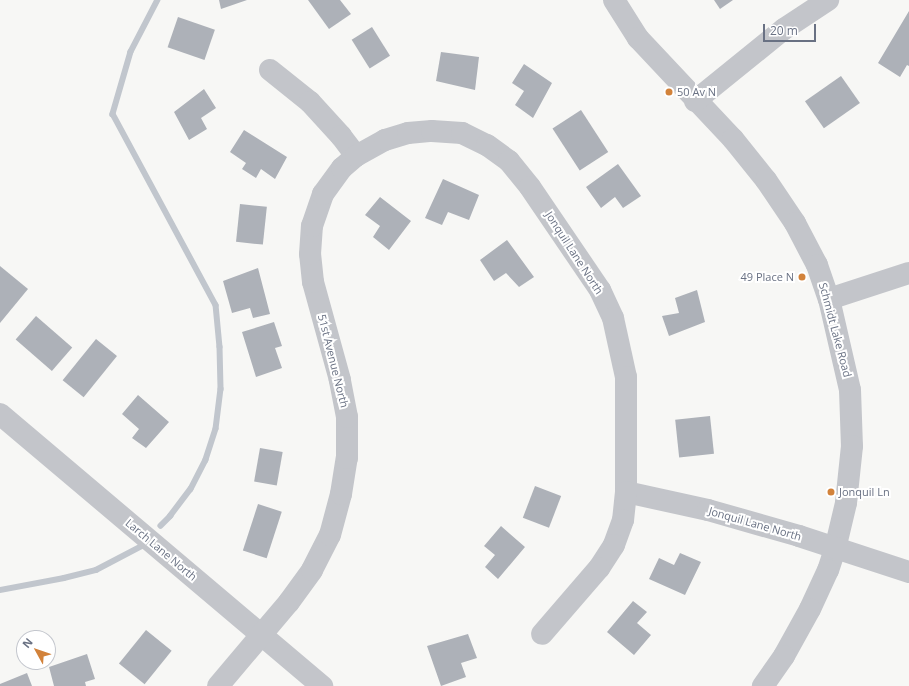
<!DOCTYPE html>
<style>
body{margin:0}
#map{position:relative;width:909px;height:686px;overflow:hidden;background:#f7f7f5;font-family:"Open Sans",sans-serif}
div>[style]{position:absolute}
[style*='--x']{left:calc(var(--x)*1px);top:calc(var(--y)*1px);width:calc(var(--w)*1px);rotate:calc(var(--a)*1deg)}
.stream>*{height:5.5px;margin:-2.75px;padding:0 2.75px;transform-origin:2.75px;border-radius:2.75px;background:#c1c6cd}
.building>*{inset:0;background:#adb1b8;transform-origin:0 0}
.minor>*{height:22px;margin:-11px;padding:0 11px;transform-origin:11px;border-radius:11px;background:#c3c5ca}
.dots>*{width:11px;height:11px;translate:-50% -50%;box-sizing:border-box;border:2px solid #fff;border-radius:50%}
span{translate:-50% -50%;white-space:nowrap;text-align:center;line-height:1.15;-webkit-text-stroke:4px #fff;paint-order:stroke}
.poi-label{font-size:11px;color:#697183}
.left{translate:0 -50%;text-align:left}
.right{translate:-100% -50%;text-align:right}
.street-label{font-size:11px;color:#697183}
.north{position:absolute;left:16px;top:630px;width:40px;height:40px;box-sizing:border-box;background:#fff;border:1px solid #c3c6cd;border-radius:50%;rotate:310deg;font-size:11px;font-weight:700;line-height:16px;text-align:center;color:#697183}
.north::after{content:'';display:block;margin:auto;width:14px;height:18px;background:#d2823a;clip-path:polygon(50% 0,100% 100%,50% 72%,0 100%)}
.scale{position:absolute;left:763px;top:24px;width:53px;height:18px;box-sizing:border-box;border:2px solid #697183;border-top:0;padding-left:5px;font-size:12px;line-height:14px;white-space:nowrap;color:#697183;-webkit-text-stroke:3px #fff;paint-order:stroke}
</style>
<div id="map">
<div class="stream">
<i style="--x:158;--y:0;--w:59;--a:117.4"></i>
<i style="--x:131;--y:52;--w:65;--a:106.2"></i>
<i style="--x:113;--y:114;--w:217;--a:61.7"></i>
<i style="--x:216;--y:305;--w:42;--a:84.6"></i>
<i style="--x:220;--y:347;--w:42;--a:88.6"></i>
<i style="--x:221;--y:389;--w:40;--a:97.1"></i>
<i style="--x:216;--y:429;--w:33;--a:108"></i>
<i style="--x:206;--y:460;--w:33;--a:117"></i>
<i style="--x:191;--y:489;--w:34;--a:127"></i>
<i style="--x:171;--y:516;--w:14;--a:135"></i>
<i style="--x:0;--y:590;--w:65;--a:-10.6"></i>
<i style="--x:64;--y:578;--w:33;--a:-14"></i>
<i style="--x:96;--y:570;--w:52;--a:-27.6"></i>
</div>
<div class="building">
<i style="clip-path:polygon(219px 0,247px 0,221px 9px)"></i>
<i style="clip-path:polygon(308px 0,340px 0,351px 14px,329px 29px)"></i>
<i style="clip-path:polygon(714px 0,733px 0,720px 9px)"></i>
<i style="clip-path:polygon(909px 11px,909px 66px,907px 65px,900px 77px,878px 63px)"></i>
<i style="left:178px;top:17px;width:39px;height:32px;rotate:19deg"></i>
<i style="left:372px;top:27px;width:34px;height:24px;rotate:58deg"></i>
<i style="clip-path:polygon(441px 52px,479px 57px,475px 90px,436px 81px)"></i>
<i style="clip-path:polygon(524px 64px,552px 83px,533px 118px,515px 105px,524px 91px,512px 83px)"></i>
<i style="left:841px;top:76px;width:33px;height:44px;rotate:55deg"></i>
<i style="clip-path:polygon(204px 89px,216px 108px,201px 118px,207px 129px,189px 140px,174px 112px)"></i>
<i style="left:581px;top:110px;width:50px;height:34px;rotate:57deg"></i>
<i style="clip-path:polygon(244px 130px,287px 157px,275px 179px,261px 169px,256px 178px,242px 169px,246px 163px,230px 152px)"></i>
<i style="clip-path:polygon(618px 164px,641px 196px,623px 208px,615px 197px,601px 208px,586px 187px)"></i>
<i style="clip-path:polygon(443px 179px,479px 195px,469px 220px,448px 212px,442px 225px,425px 218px)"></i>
<i style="clip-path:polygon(380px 197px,411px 221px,389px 250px,373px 237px,380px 226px,365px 215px)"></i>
<i style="left:240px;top:204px;width:27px;height:38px;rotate:6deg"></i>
<i style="clip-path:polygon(507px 240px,534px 277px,519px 287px,506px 273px,494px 281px,480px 260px)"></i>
<i style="clip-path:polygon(0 266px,28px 289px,0 323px)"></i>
<i style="clip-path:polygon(258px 268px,270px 314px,253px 318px,250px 308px,232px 313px,223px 281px)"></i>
<i style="clip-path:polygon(697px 290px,705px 322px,669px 336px,662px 316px,679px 313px,675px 298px)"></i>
<i style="left:36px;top:316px;width:48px;height:31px;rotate:41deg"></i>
<i style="clip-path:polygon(274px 322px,282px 346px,275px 348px,282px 368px,256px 377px,242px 332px)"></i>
<i style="left:96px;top:339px;width:27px;height:53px;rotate:39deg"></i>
<i style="clip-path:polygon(138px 395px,169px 422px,146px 448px,132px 438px,139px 429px,122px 414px)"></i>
<i style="left:710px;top:416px;width:38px;height:35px;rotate:84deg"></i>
<i style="left:260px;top:448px;width:23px;height:34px;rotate:10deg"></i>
<i style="left:535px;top:486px;width:28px;height:34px;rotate:21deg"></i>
<i style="left:258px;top:504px;width:25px;height:49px;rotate:18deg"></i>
<i style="clip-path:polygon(501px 526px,525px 547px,498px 579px,485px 567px,495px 555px,484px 546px)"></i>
<i style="clip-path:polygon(680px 553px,701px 562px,685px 595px,649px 579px,659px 558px,674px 565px)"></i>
<i style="clip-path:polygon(633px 601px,647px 612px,637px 623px,651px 635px,634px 655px,607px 632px)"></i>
<i style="left:146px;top:630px;width:33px;height:43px;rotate:39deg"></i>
<i style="clip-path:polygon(468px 634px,477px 658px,461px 663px,466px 677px,441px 686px,427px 646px)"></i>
<i style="clip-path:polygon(87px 654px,95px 679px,85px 682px,86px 686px,54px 686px,49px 667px)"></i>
<i style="clip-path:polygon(27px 673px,32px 686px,0 686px,0 684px)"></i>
</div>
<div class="minor">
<i style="--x:614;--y:0;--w:45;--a:57.7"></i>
<i style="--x:638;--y:38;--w:139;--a:46.8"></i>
<i style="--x:733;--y:139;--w:53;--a:51.2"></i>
<i style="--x:766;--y:180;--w:52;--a:56"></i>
<i style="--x:795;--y:223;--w:47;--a:62.4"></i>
<i style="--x:817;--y:265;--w:36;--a:71"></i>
<i style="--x:829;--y:299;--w:93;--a:77"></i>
<i style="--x:850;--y:390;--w:56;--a:88"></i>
<i style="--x:852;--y:446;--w:57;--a:96"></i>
<i style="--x:846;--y:503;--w:47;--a:103.4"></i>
<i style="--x:835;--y:549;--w:22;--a:108"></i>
<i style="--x:828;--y:570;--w:43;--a:114.8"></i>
<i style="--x:810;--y:609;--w:54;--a:119"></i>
<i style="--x:784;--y:656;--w:37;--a:125"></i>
<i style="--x:270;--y:70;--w:51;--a:38.7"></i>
<i style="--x:310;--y:102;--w:46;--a:47.6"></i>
<i style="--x:341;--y:136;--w:25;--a:53"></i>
<i style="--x:695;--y:101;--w:114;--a:-39"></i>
<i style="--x:784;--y:29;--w:53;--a:-33.4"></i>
<i style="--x:829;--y:299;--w:84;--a:-18"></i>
<i style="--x:0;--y:414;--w:422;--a:40.2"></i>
<i style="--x:626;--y:492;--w:84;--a:12.4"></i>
<i style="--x:708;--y:510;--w:95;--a:15.9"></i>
<i style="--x:799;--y:536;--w:116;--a:18.1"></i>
<i style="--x:218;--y:686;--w:110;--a:-49.8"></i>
<i style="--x:289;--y:602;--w:39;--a:-54"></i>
<i style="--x:312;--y:570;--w:39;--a:-63"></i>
<i style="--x:330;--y:535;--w:42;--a:-75"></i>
<i style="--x:341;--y:494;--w:36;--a:-81"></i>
<i style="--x:347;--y:458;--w:41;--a:-90"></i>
<i style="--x:347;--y:417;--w:38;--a:-101"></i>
<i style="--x:340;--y:380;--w:102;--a:-105.4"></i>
<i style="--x:313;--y:282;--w:28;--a:-96"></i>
<i style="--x:310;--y:254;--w:28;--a:-86"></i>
<i style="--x:312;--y:226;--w:34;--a:-71"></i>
<i style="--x:323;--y:194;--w:32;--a:-54"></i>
<i style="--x:342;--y:168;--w:18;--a:-41"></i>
<i style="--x:356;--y:156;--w:33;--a:-29"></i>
<i style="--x:385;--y:140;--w:24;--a:-17"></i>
<i style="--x:408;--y:133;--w:24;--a:-5"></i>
<i style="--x:432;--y:131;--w:30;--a:4"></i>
<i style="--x:462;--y:133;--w:28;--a:26"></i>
<i style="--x:487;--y:145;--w:27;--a:36"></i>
<i style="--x:509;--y:161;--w:33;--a:51"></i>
<i style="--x:530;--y:187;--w:125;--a:55.8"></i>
<i style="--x:600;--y:290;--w:31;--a:65"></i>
<i style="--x:613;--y:318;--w:60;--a:77.6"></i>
<i style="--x:626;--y:377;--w:115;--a:90"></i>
<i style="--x:626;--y:492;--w:28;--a:96"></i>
<i style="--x:623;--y:520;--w:27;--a:110"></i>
<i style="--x:614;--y:545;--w:27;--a:123"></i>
<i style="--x:599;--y:568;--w:87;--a:130.8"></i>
</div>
<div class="dots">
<i style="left:669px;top:92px;background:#d2823a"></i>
<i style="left:802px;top:277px;background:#d2823a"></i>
<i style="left:831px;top:492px;background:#d2823a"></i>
</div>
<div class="poi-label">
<span class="left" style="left:677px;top:92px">50 Av N</span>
<span class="right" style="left:794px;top:277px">49 Place N</span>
<span class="left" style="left:839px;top:492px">Jonquil Ln</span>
</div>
<div class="street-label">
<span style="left:574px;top:253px;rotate:57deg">Jonquil Lane North</span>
<span style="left:835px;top:330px;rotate:75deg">Schmidt Lake Road</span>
<span style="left:333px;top:361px;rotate:76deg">51st Avenue North</span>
<span style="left:755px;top:524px;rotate:16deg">Jonquil Lane North</span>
<span style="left:161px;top:550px;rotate:40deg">Larch Lane North</span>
</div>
<div class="north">N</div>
<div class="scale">20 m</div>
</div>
